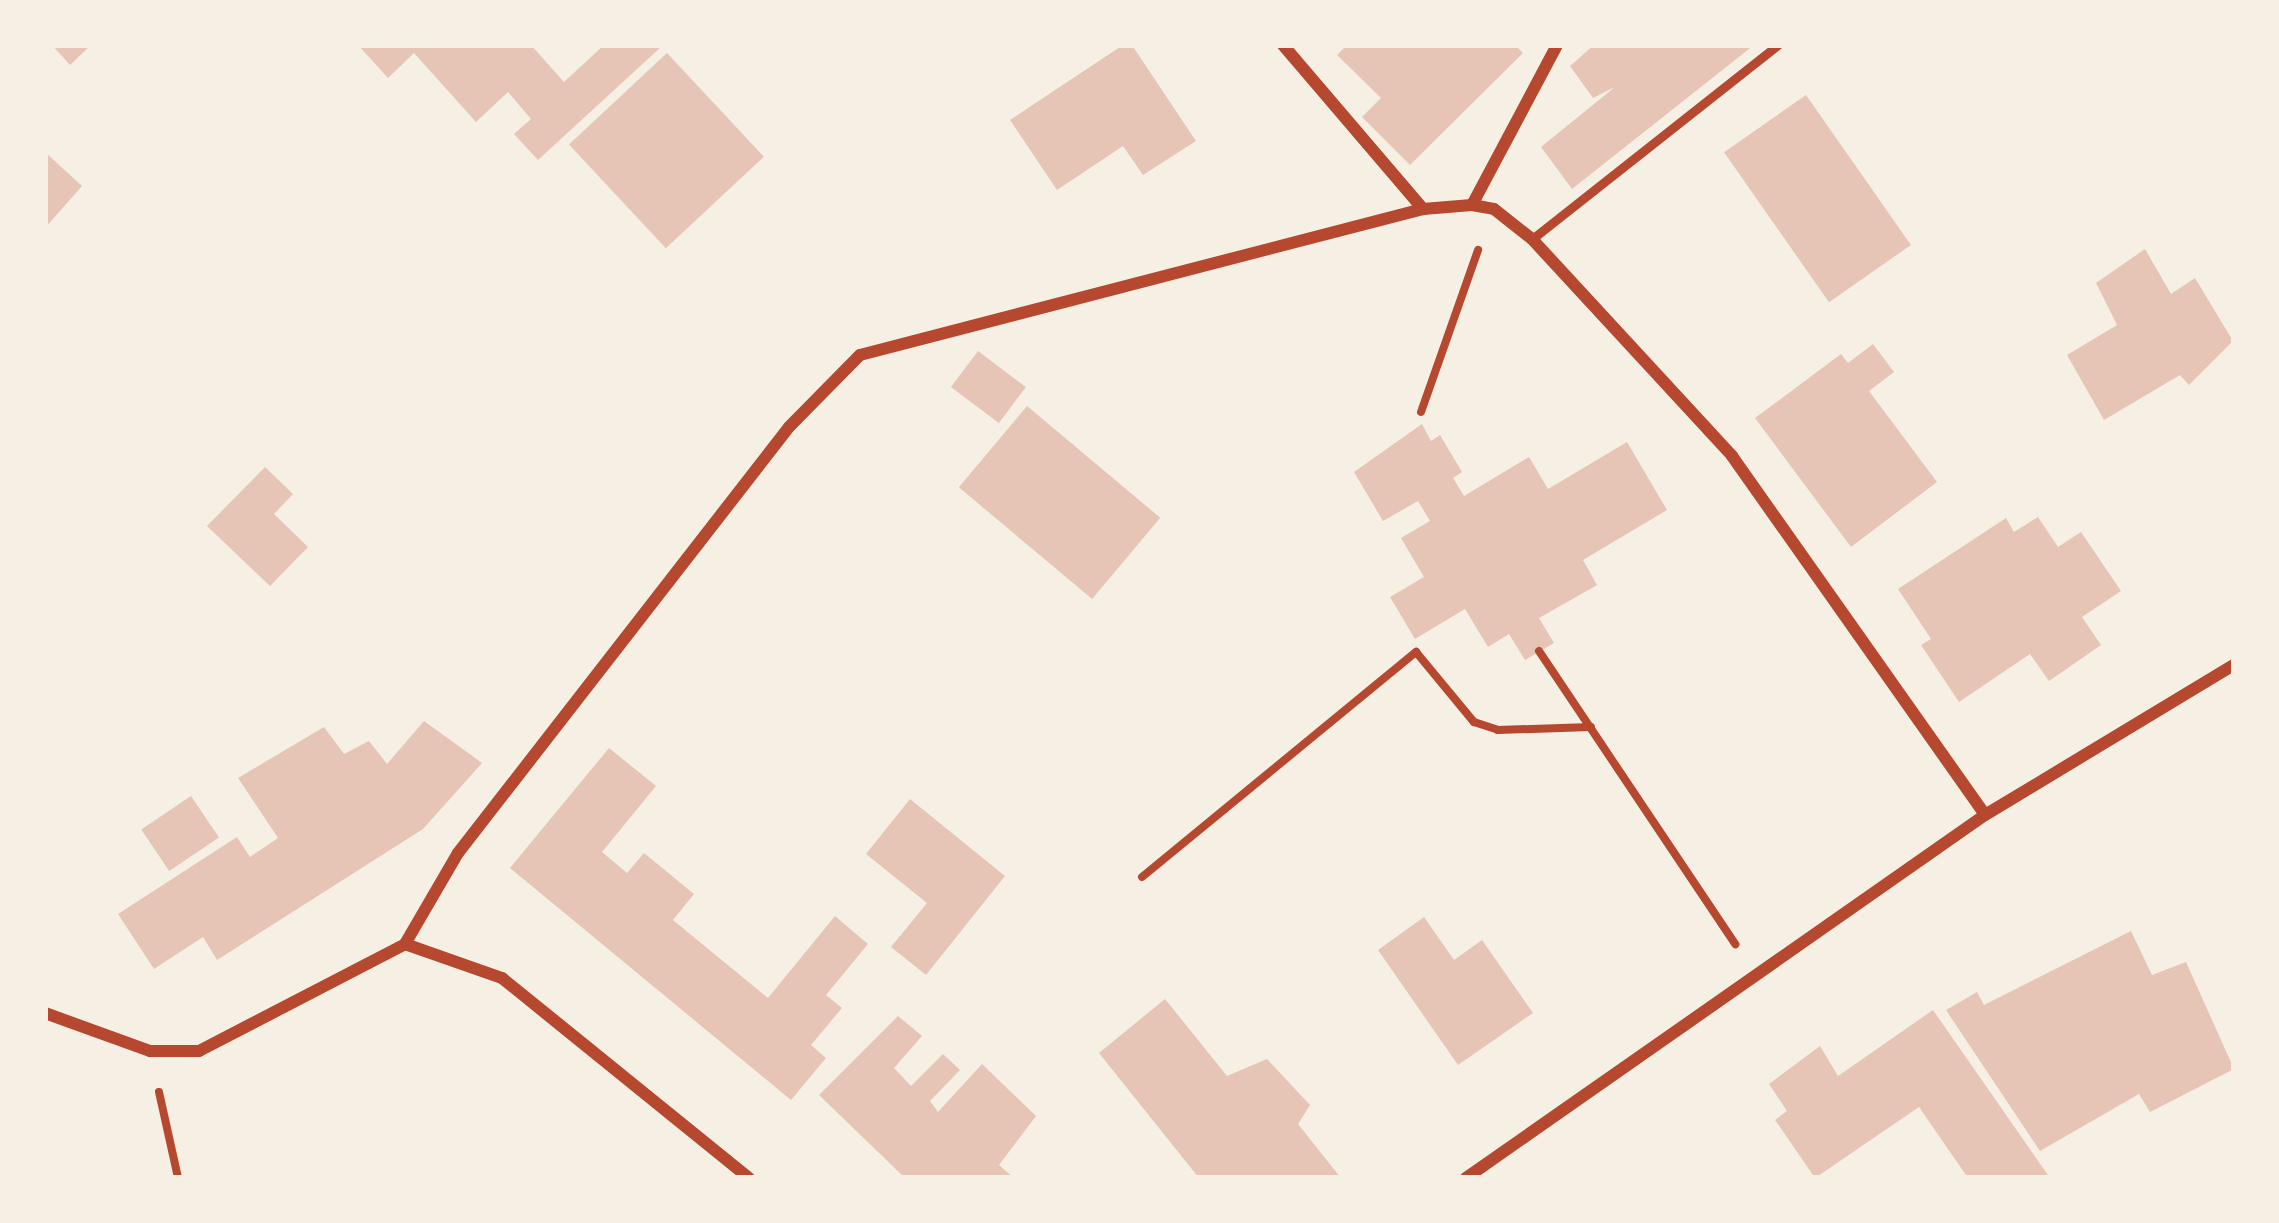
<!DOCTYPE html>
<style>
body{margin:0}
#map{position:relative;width:2279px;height:1223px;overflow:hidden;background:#f6efe4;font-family:"Work Sans",sans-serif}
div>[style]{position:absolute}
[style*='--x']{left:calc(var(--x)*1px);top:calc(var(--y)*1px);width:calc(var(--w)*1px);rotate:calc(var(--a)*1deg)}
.building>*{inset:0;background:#e6c5b7;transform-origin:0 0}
.path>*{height:8px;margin:-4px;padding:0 4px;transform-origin:4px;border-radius:4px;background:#b5482f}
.service>*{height:9px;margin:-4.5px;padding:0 4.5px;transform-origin:4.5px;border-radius:4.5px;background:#b5482f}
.minor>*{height:12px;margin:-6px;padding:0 6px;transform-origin:6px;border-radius:6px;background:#b5482f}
span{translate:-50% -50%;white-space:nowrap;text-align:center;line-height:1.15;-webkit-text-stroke:9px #f6efe4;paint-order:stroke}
.frame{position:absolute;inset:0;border:48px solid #f6efe4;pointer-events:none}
</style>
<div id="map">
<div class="building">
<i style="clip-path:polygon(52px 45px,91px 45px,70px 65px)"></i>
<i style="clip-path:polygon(358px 45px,531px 45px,564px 82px,604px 45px,661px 47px,538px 160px,514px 134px,531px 119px,508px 92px,476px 122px,414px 53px,388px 78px)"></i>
<i style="clip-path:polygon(1123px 45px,1132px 45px,1196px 141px,1143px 175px,1123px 146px,1057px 190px,1010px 120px)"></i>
<i style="clip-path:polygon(1347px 45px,1515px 45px,1523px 53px,1410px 165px,1362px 117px,1381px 98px,1337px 55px)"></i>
<i style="clip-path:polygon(1594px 45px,1754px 45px,1572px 189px,1541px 147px,1615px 87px,1593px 98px,1570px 66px)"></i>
<i style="left:667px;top:53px;width:142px;height:134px;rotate:47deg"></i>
<i style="left:1806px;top:95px;width:183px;height:100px;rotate:55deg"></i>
<i style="clip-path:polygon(45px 152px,82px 186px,45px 228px)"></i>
<i style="clip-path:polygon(2145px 249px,2171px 294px,2195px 278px,2233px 341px,2189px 385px,2180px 375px,2104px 420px,2067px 355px,2117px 325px,2096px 283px)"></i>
<i style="clip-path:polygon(1873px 344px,1894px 372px,1869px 391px,1937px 482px,1851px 547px,1755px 418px,1841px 354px,1848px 363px)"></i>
<i style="left:978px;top:351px;width:60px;height:45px;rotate:37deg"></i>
<i style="left:1027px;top:406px;width:174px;height:106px;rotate:40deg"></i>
<i style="clip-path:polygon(1422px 424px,1431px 441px,1440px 435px,1462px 472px,1453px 478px,1464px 496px,1529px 457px,1548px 489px,1627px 442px,1667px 510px,1583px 560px,1597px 585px,1539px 618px,1554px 643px,1525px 660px,1509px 634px,1488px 647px,1465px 609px,1415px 639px,1390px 597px,1424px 577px,1401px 538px,1430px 521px,1418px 501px,1383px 521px,1354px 472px)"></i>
<i style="clip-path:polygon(265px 467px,293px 494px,274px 514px,308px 547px,270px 586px,207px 526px)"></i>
<i style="clip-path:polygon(2038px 517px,2058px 547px,2081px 532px,2121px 591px,2082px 617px,2101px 645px,2049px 681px,2030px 654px,1959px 702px,1921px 645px,1931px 639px,1898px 589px,2006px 518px,2014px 532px)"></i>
<i style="clip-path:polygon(424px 721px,482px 763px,423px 829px,217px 960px,203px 937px,154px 969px,118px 914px,237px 837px,250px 857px,278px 838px,238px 778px,324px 727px,344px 754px,369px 741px,387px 764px)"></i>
<i style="clip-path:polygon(609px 748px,656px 786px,602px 852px,627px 873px,644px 853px,694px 894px,673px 920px,768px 998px,835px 916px,868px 944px,826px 995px,842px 1008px,811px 1045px,826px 1058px,791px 1100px,510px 868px)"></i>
<i style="left:191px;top:796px;width:50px;height:60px;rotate:56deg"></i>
<i style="clip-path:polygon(910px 799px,1005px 876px,926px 975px,891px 947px,927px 903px,866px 854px)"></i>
<i style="clip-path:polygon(1424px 917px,1454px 960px,1482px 940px,1533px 1013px,1458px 1065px,1378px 950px)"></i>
<i style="clip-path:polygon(2131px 931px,2152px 975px,2186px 962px,2234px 1069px,2150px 1112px,2139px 1094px,2040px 1151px,1946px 1010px,1977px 992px,1984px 1005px)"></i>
<i style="clip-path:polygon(1165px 999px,1227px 1076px,1267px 1059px,1310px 1105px,1298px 1124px,1341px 1178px,1199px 1178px,1099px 1053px)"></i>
<i style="clip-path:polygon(1933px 1010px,2050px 1178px,1968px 1178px,1919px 1107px,1815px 1178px,1775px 1120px,1787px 1111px,1769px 1084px,1820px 1046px,1838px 1076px)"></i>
<i style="clip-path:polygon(898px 1016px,922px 1036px,894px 1068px,911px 1086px,943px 1054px,960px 1070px,930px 1101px,938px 1112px,982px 1064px,1036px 1116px,999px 1165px,1014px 1178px,905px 1178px,819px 1095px)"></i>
</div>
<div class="path">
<i style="--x:1421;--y:412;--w:172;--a:-70.6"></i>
<i style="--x:1539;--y:651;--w:353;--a:56.2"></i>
<i style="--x:1142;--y:877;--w:355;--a:-39.4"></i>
<i style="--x:1416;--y:652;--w:91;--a:50.4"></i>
<i style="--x:1474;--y:722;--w:25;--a:18"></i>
<i style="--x:1498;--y:730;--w:93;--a:-1.8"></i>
<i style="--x:159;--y:1092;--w:88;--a:77.5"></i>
</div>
<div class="service">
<i style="--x:1532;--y:239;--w:313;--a:-38.3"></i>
</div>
<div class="minor">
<i style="--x:1283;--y:45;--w:216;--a:49.5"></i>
<i style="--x:1472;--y:205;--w:181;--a:-62"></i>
<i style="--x:405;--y:944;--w:105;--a:-59.8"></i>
<i style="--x:458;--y:853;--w:539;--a:-52.15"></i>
<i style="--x:789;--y:427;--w:101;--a:-45.4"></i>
<i style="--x:860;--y:355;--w:582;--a:-14.54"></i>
<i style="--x:1423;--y:209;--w:49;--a:-4.7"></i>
<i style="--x:1472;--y:205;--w:22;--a:10"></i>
<i style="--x:1494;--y:209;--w:48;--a:38.3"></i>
<i style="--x:1532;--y:239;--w:295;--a:47.3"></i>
<i style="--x:1732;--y:456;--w:439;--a:54.8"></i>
<i style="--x:45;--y:1013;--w:112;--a:19.9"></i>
<i style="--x:150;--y:1051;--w:49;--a:0"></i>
<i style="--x:199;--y:1051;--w:232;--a:-27.4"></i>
<i style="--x:405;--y:944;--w:103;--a:19.3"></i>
<i style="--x:502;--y:978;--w:318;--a:39"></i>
<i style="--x:1466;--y:1178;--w:633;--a:-34.97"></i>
<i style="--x:1985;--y:815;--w:291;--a:-31.1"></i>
</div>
<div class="frame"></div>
</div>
